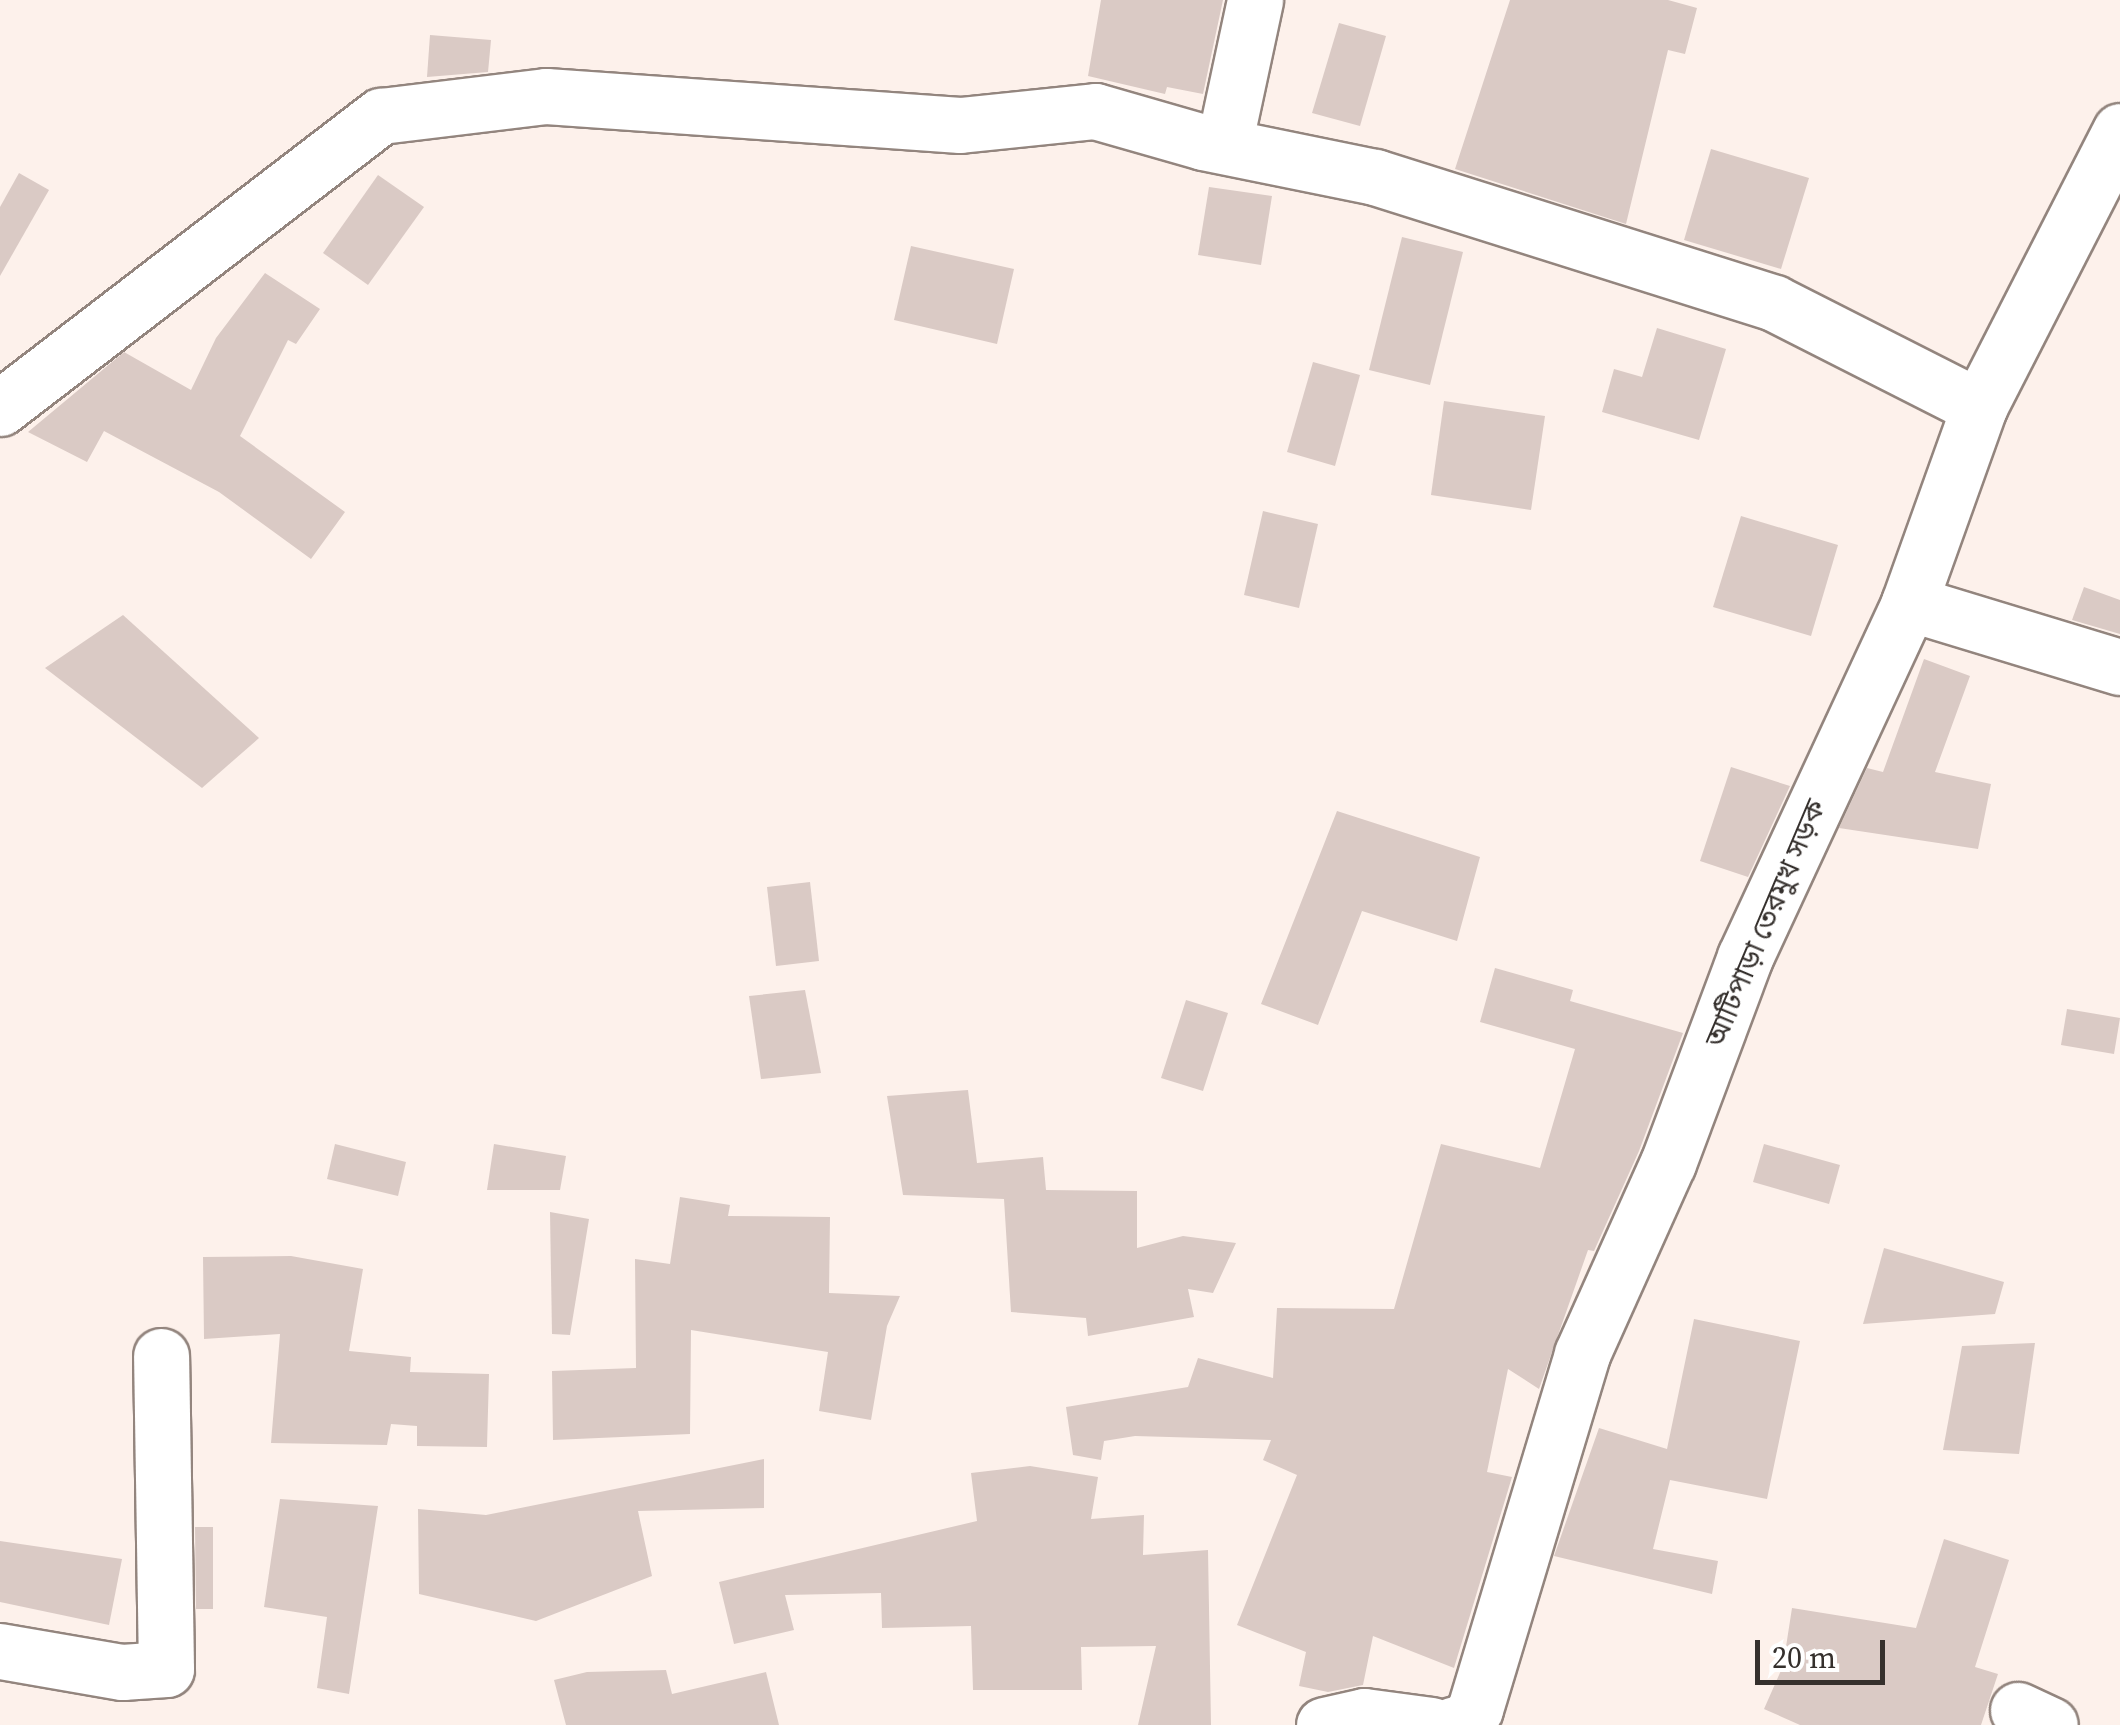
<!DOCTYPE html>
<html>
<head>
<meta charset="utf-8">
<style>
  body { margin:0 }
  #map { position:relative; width:2120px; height:1725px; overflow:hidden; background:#fdf1eb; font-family:"Source Serif 4","Noto Sans Bengali",serif }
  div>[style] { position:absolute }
  .building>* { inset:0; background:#dacac5 }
  .roads { filter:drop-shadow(2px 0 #93857e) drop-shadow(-2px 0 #93857e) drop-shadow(0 2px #93857e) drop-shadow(0 -2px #93857e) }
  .minor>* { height:55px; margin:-27.5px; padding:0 27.5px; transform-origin:27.5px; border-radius:27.5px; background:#fff }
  span { translate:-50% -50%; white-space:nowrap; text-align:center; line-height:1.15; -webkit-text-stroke:8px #fff; paint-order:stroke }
  .street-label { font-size:28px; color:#35302d }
  .scale { position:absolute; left:1755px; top:1640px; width:130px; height:45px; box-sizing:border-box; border:5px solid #35302d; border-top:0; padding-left:12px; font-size:30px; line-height:35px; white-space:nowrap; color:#35302d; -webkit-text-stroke:8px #fff; paint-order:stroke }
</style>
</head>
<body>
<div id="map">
  <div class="building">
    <i style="clip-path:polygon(1101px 0,1223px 0,1203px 94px,1167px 87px,1165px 94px,1088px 76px)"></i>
    <i style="clip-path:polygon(1510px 0,1668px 0,1697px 8px,1685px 54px,1668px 50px,1626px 224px,1455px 169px)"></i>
    <i style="clip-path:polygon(1339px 23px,1386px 36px,1360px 126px,1312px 113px)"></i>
    <i style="clip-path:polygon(430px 35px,491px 40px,488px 72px,427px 77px)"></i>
    <i style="clip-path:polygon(1711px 149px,1809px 178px,1781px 269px,1684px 240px)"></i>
    <i style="clip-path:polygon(19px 173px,49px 190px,0 276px,0 207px)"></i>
    <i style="clip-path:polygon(378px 175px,424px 207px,368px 285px,323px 253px)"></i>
    <i style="clip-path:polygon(1209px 187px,1272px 196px,1261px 265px,1198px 255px)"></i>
    <i style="clip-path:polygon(1402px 237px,1463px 252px,1430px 385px,1369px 370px)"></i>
    <i style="clip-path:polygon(911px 246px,1014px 269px,997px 344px,894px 320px)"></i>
    <i style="clip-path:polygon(265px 273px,320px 309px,296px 344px,288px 340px,240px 436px,345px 512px,311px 559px,219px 492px,104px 431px,87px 462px,28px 432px,124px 352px,191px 390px,216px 338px)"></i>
    <i style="clip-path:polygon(1657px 328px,1726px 349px,1699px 440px,1602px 412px,1614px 369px,1642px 377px)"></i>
    <i style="clip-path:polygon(1313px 362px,1360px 375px,1335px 466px,1287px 452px)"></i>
    <i style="clip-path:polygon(1444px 401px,1545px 416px,1531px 510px,1431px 495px)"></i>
    <i style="clip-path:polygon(1263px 511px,1318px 524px,1299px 608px,1244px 595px)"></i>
    <i style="clip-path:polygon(1741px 516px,1838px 545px,1811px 636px,1713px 607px)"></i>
    <i style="clip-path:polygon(2084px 587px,2120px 600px,2120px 634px,2072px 620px)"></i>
    <i style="clip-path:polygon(123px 615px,259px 738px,202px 788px,45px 668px)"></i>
    <i style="clip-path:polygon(1924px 659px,1970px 676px,1935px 772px,1991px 784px,1978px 849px,1839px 828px,1867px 768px,1883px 772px)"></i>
    <i style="clip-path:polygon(1731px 767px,1790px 786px,1748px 877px,1700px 861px)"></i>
    <i style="clip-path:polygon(1337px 811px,1480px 857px,1457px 941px,1362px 911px,1318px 1025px,1261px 1004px)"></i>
    <i style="clip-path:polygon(810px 882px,819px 961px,776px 966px,767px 887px)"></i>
    <i style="clip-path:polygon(1495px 968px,1573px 990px,1570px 1001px,1683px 1033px,1639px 1151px,1594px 1251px,1588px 1250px,1539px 1389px,1508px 1369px,1487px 1472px,1512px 1477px,1454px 1668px,1373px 1636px,1363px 1685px,1328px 1692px,1299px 1686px,1306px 1652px,1237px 1625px,1297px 1475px,1263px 1460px,1271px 1440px,1135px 1436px,1104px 1441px,1101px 1460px,1073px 1455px,1066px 1407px,1188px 1387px,1198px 1358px,1273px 1378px,1277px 1308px,1394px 1309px,1441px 1144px,1540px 1168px,1575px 1049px,1480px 1022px)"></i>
    <i style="clip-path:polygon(805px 990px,821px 1073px,761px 1079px,749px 996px)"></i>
    <i style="clip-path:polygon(1186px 1000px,1228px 1013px,1203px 1091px,1161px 1078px)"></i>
    <i style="clip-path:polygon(2067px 1009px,2120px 1018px,2114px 1054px,2061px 1045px)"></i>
    <i style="clip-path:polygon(968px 1090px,977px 1163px,1043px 1157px,1046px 1190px,1137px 1191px,1137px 1248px,1183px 1236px,1236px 1243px,1213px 1293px,1188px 1289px,1194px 1317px,1088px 1336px,1086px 1318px,1011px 1312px,1004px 1199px,903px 1195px,887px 1096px)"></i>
    <i style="clip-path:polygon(335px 1144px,406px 1162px,398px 1196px,327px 1179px)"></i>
    <i style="clip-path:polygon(494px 1144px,566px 1156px,560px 1190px,487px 1190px)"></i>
    <i style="clip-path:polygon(1764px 1144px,1840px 1165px,1829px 1204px,1753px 1182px)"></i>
    <i style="clip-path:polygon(680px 1197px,730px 1205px,728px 1216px,830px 1217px,829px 1293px,900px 1296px,887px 1326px,871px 1420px,819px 1411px,828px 1352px,691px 1330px,690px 1434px,553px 1440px,552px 1371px,636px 1368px,635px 1259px,670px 1264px)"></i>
    <i style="clip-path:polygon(550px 1212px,589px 1219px,570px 1335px,552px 1334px)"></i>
    <i style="clip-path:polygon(1884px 1248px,2004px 1282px,1995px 1314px,1863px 1324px)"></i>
    <i style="clip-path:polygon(291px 1256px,363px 1269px,349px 1351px,411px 1357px,410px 1372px,489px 1374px,487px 1447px,417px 1446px,417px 1426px,391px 1424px,387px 1445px,271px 1443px,280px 1334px,204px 1339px,203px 1257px)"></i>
    <i style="clip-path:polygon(1694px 1319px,1800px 1341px,1767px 1499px,1670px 1480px,1653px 1549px,1718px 1561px,1712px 1594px,1554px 1556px,1599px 1428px,1667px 1449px)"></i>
    <i style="clip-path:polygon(2035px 1343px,2019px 1454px,1943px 1450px,1962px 1346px)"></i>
    <i style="clip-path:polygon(764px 1459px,764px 1508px,638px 1511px,652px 1576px,536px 1621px,419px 1594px,418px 1509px,486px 1515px)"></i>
    <i style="clip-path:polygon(1030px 1466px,1098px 1477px,1091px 1519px,1144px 1515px,1143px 1555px,1208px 1550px,1211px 1725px,1138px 1725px,1156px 1646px,1081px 1647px,1082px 1690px,973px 1690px,971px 1626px,882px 1628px,881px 1593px,785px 1595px,794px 1630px,734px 1644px,719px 1582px,977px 1521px,971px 1473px)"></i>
    <i style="clip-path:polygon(280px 1499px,378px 1506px,349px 1694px,317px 1688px,327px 1617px,264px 1607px)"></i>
    <i style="clip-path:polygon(195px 1527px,213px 1527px,213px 1609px,196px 1609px)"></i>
    <i style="clip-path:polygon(1944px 1539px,2009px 1560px,1975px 1667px,1998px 1674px,1981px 1725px,1800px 1725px,1764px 1709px,1783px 1666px,1792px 1608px,1916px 1628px)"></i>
    <i style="clip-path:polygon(0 1541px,122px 1559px,109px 1625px,0 1602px)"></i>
    <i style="clip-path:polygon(666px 1670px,672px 1694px,766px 1672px,779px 1725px,566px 1725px,554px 1680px,587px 1672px)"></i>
  </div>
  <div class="roads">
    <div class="minor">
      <i style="left:1224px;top:145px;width:148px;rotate:-77.9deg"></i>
      <i style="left:0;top:408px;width:480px;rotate:-37.5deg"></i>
      <i style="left:381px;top:116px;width:166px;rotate:-6.9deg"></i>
      <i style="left:546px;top:96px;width:415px;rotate:4deg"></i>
      <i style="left:960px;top:125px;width:136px;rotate:-5.9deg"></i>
      <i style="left:1095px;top:111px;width:112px;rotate:16deg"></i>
      <i style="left:1203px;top:142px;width:176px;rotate:11.5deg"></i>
      <i style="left:1375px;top:177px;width:418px;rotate:17.5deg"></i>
      <i style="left:1774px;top:303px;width:230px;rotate:26.9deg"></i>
      <i style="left:1909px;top:603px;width:220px;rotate:16.9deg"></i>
      <i style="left:0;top:1651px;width:124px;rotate:9.8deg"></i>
      <i style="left:122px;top:1672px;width:44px;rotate:-3.9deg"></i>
      <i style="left:166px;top:1669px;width:313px;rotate:-90.9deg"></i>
      <i style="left:2018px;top:1710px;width:35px;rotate:25deg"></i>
      <i style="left:1324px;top:1725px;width:41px;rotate:-12.7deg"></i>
      <i style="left:1364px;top:1716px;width:68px;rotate:7.7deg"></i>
      <i style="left:1452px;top:1725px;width:16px;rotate:-15deg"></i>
      <i style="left:1467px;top:1721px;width:14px;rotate:-56deg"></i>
      <i style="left:1475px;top:1709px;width:371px;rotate:-73.2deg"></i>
      <i style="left:1582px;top:1354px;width:209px;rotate:-65.8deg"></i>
      <i style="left:1668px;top:1163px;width:220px;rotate:-69.5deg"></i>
      <i style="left:1745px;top:957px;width:390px;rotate:-65.1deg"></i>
      <i style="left:1909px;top:603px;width:208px;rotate:-70.3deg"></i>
      <i style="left:1979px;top:407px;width:310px;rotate:-62.9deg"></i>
    </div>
  </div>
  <div class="street-label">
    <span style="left:1765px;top:923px;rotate:-67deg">আটিপাড়া তেরমুখ সড়ক</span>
  </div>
  <div class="scale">20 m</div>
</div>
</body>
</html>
